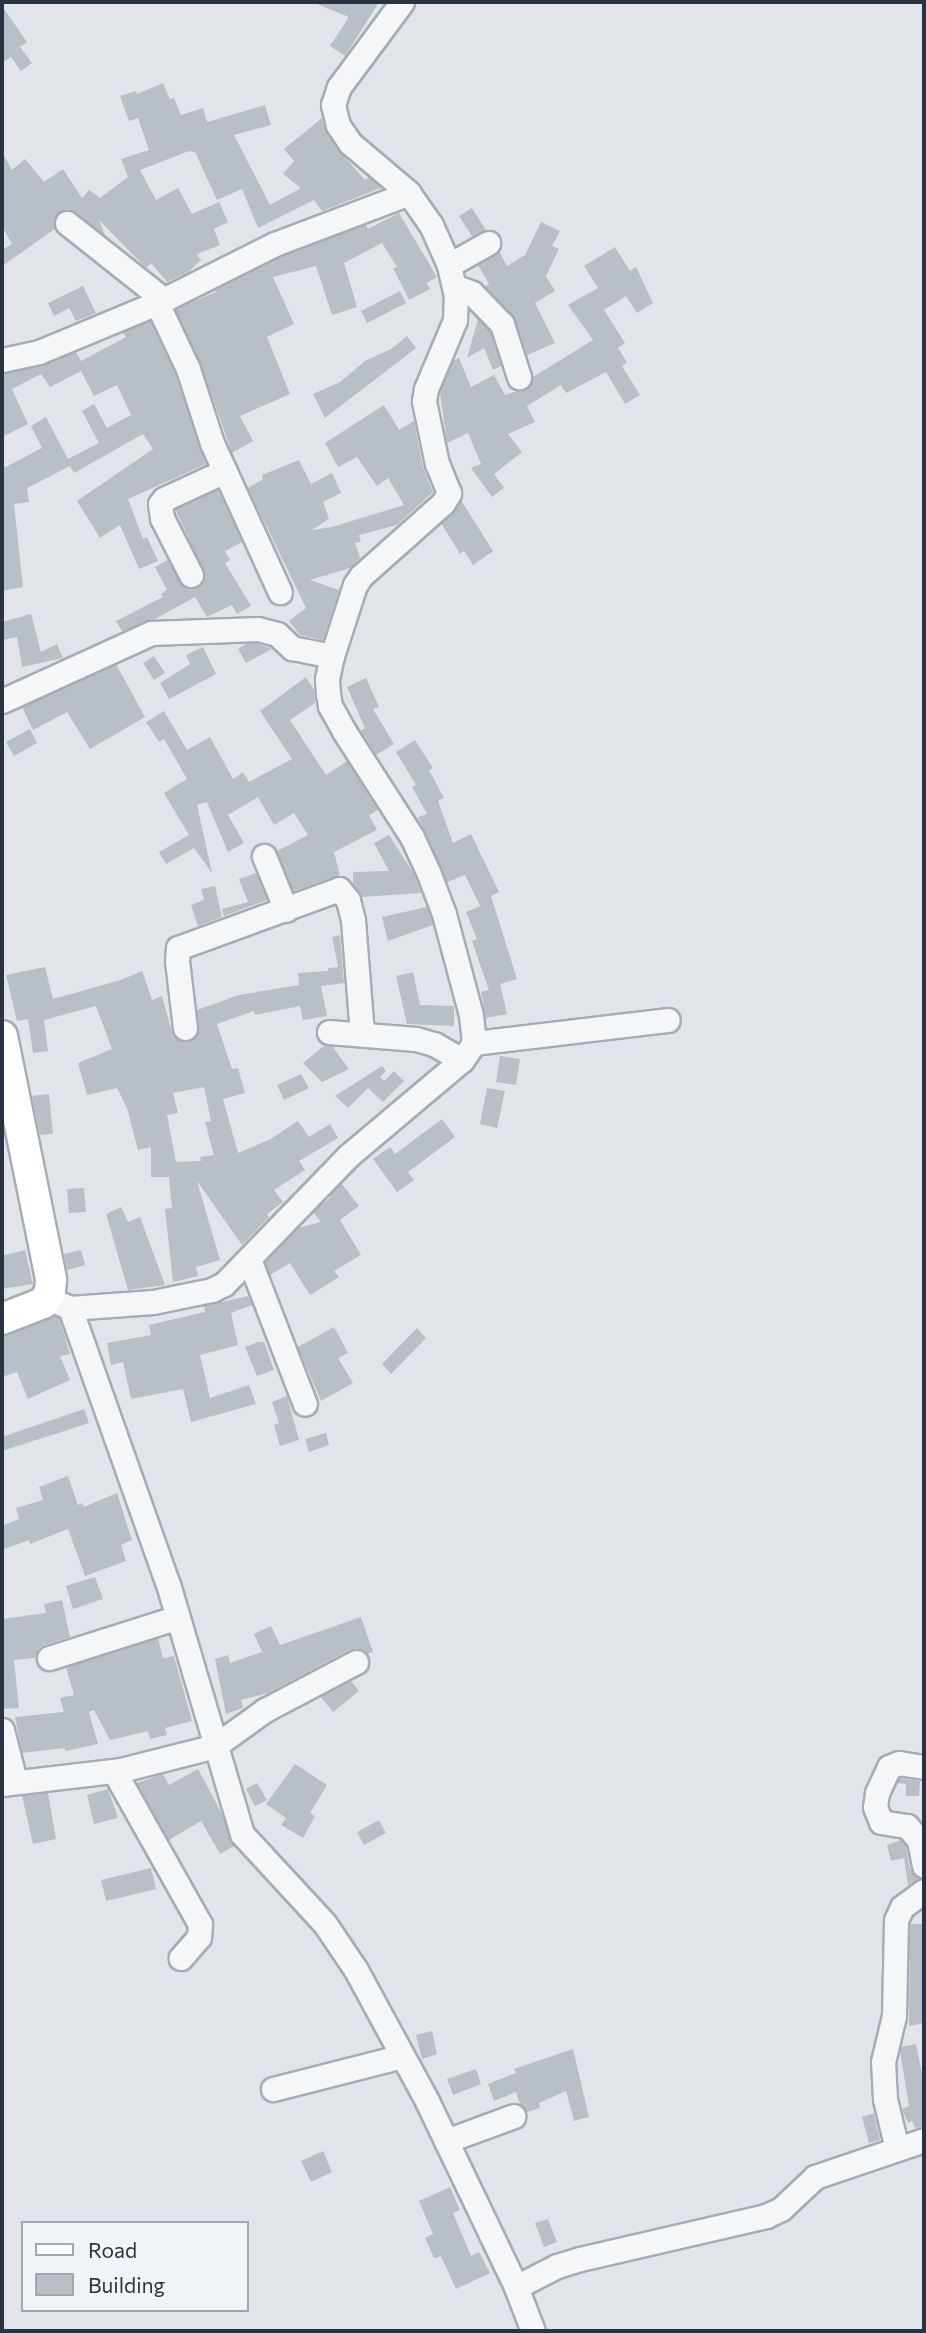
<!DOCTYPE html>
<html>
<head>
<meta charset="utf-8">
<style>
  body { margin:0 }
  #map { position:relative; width:926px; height:2333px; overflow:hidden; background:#e1e5ea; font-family:Commissioner,sans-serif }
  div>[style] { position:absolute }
  .building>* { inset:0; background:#b8bfc7 }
  .roads { filter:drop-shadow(2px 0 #a6acb4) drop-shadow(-2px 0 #a6acb4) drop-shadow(0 2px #a6acb4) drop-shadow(0 -2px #a6acb4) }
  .minor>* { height:23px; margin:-11.5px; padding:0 11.5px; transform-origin:11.5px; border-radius:11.5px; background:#f4f6f8 }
  .major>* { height:30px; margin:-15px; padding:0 15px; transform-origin:15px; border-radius:15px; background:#fff }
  span { translate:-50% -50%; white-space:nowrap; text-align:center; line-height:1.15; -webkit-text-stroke:7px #f1f4f7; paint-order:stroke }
  .frame { position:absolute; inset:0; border:4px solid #293442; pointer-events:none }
  .legend { position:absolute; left:21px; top:2221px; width:228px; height:91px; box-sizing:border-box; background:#f1f4f7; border:2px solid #a1a7af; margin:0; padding:9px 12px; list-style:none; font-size:21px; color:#293442 }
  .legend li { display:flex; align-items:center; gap:14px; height:35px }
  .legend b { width:35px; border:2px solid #a1a7af }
</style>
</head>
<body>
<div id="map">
  <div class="building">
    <i style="clip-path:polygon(312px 2px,379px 2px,345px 56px,330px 46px,349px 17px)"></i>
    <i style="clip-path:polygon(2px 6px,27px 42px,20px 47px,32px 63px,21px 71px,11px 57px,2px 63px)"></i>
    <i style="clip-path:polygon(163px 83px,170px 99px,174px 98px,181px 115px,203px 108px,207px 122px,265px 105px,271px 125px,234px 135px,270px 205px,301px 188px,283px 174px,294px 161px,284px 149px,322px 118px,326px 132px,339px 151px,365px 180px,369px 177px,381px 188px,322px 211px,314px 200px,258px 228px,242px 189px,217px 200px,195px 152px,189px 151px,140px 170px,156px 200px,178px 188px,192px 214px,219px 202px,228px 222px,214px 229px,220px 245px,197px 254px,201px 260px,188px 272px,167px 282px,151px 263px,146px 268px,99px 220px,105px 235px,68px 209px,56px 215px,55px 229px,2px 266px,2px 250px,12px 244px,2px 226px,2px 152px,12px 170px,25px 159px,44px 182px,63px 169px,82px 198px,89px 190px,100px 198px,128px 177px,121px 159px,149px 150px,138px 118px,129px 121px,120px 96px,136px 91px,137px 94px)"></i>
    <i style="clip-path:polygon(472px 208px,486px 230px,472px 236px,459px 216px)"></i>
    <i style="clip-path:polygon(399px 213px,437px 277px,427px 283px,430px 289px,409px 300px,393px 268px,397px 267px,382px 243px,344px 263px,357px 307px,332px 315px,316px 266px,273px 277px,294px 324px,267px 337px,290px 394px,240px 416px,253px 441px,232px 453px,201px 365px,175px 309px,216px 292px,215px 290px,281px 257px,366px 224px,368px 229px)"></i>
    <i style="clip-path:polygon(541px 222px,560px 231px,552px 246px,559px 249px,546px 276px,555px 291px,535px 303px,555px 343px,527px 355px,515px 319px,485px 286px,489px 284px,478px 265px,499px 251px,507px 266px,525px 255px)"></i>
    <i style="clip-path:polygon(615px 247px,630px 271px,636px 267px,653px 303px,637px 313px,626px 296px,604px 310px,625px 343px,618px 348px,627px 362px,622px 366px,640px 395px,625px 404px,606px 372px,566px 393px,561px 385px,527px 406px,535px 422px,508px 434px,522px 452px,494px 474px,504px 488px,492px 497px,471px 468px,481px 464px,468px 433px,447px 443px,440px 393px,454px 360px,459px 358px,471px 387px,494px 375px,505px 395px,529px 387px,533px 377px,593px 340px,568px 305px,598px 288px,584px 266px)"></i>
    <i style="clip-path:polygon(83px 286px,96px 313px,76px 321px,69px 308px,54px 316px,48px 303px)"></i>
    <i style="clip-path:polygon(400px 291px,406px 303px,367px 323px,361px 311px)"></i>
    <i style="clip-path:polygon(478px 319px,490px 331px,501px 366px,493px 370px,484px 348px,467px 358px)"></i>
    <i style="clip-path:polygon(150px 321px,175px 374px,206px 464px,128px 499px,143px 539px,147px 537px,158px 561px,139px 569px,120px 525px,100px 538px,77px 501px,153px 449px,143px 434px,74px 473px,70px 466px,27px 488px,29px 502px,14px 504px,23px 587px,2px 591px,2px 469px,42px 448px,31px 426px,46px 417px,68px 459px,99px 443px,82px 411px,94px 404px,107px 428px,131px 415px,117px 385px,94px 396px,81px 371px,50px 387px,41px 374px,12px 389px,28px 424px,2px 437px,2px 374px,42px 366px,76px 352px,81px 361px,126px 337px,123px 332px)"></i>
    <i style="clip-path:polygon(407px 336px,416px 348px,325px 418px,313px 394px,340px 382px,365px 361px,391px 349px)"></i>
    <i style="clip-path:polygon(384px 405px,399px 430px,414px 421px,423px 467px,433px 492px,397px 525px,359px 535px,361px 542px,355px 543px,360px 558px,350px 568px,310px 580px,339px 590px,323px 640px,300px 635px,289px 621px,306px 608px,248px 488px,263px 479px,262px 475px,299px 460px,311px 484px,332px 473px,341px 493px,323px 502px,329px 519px,312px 530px,332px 527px,404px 505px,388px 478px,377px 486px,357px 457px,338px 467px,325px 443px)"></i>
    <i style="clip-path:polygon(218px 490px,242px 542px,225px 551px,230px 560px,225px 563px,251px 606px,237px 614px,232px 605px,207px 617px,195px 597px,155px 619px,122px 631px,116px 621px,163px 597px,161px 594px,167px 590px,155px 567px,168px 560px,183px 586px,191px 589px,202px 583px,203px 569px,175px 509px)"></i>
    <i style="clip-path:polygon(461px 500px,493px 551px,473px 565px,464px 551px,460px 554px,441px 523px)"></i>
    <i style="clip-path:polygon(31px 614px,41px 652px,57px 644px,63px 658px,22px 667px,17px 637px,2px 640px,2px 622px)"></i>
    <i style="clip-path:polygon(248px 643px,256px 643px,272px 649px,246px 663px,238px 649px)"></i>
    <i style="clip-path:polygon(203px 647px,216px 674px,169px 699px,160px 683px,190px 664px,186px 655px)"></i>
    <i style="clip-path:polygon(154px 656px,165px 673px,154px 680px,143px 663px)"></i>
    <i style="clip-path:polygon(116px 664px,145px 717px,90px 749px,67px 712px,33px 730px,22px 707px)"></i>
    <i style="clip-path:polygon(306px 677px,314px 690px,315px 703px,290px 720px,326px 775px,347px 761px,378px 810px,369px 815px,377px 830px,334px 852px,340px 875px,293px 891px,277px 851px,308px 835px,294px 813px,274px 825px,258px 797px,228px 815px,244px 843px,228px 852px,207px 802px,197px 805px,212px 873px,194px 848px,166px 864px,159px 852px,189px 835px,164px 793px,187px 779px,164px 739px,159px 742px,146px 722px,164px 711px,187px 750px,210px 737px,233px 779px,243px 772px,249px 782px,292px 759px,260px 711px)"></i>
    <i style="clip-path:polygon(366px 678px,379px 707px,373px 709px,394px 744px,376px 755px,361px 730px,365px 728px,347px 687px)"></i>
    <i style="clip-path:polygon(30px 729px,37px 743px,14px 756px,6px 742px)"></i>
    <i style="clip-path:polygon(415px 740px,433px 768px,429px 770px,444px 798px,438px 801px,453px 843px,471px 834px,499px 892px,491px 896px,517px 979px,500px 984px,507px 1014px,486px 1018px,481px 992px,489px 990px,472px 941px,477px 939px,466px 912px,480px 906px,465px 875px,447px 882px,418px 817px,427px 814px,412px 787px,416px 785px,396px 752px)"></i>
    <i style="clip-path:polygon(389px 835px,414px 874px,421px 893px,362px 897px,353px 884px,353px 872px,389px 871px,374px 843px)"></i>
    <i style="clip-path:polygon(256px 873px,267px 900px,224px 916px,222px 909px,248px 902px,239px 879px)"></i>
    <i style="clip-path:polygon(215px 886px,222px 917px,198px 926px,191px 905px,204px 900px,201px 889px)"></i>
    <i style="clip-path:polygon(427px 907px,433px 925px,388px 941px,382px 917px)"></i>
    <i style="clip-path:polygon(evenodd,340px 935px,344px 983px,321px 986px,327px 1016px,303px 1020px,300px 1006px,255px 1015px,254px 1011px,217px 1024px,232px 1069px,238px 1068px,245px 1093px,223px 1099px,238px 1153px,269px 1140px,298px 1121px,309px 1137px,330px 1124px,338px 1138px,299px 1161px,305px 1170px,274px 1190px,283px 1202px,267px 1214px,269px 1217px,242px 1245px,197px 1181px,220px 1260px,196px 1267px,198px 1276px,173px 1282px,165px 1209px,172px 1208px,169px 1177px,151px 1177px,151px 1147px,138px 1150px,127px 1108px,117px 1088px,87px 1095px,78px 1063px,112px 1049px,96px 1006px,44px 1020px,48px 1051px,33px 1053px,28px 1019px,17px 1021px,6px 975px,45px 967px,53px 999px,121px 980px,142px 971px,152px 1000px,162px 996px,173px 1036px,187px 1042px,198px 1033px,197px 1010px,239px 995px,299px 985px,298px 973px,328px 971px,328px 968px,338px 967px,332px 937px,340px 935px,204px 1087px,211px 1121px,205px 1122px,214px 1155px,200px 1157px,201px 1161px,176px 1162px,167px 1115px,178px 1113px,173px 1093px,204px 1087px)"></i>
    <i style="clip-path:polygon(413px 972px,420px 1005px,454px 1006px,454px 1026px,407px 1024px,396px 976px)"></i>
    <i style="clip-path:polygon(325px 1045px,332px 1046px,349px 1069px,322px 1082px,303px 1063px)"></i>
    <i style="clip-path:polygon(500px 1056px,520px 1059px,516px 1085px,496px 1082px)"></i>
    <i style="clip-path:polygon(382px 1066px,386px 1071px,380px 1077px,384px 1081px,394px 1071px,404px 1081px,383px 1102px,368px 1088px,348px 1108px,335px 1096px)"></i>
    <i style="clip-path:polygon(301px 1074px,309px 1088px,284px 1100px,277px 1085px)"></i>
    <i style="clip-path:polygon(487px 1088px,505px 1091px,497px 1128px,480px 1124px)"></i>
    <i style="clip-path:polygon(49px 1094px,53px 1134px,40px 1135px,32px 1096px)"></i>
    <i style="clip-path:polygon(442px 1119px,455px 1137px,408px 1172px,414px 1180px,397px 1192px,373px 1159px,390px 1147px,395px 1154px)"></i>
    <i style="clip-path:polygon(341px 1183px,359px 1206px,340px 1220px,361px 1255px,334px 1271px,339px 1277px,310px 1295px,290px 1263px,270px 1275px,265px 1262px,298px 1228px,321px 1222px,313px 1212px,331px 1197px,330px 1195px)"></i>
    <i style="clip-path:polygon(84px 1188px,86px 1212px,69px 1213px,67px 1189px)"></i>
    <i style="clip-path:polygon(121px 1207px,128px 1222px,140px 1217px,165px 1285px,128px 1290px,106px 1214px)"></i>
    <i style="clip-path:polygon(25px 1250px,33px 1284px,2px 1289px,2px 1256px)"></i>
    <i style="clip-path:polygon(81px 1250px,85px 1265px,67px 1270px,64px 1254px)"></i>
    <i style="clip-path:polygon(248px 1296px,252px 1305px,231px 1313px,238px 1345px,200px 1355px,210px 1398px,249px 1385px,256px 1404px,191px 1422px,183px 1389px,131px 1399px,123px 1362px,111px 1365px,107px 1343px,151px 1335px,149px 1325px,205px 1312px,204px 1306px)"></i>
    <i style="clip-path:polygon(53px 1316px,59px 1318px,65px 1337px,70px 1354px,60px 1356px,70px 1380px,28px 1399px,17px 1372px,2px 1377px,2px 1337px)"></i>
    <i style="clip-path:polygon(334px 1327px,348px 1353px,338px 1358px,353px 1383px,321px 1401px,298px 1347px)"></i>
    <i style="clip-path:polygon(417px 1328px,426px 1338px,391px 1374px,382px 1364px)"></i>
    <i style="clip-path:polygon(258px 1342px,264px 1342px,274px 1370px,257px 1376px,245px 1347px)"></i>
    <i style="clip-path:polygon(287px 1396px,299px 1440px,280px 1446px,274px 1425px,279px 1423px,272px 1402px)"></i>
    <i style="clip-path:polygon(84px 1409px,89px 1423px,2px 1451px,2px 1437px)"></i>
    <i style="clip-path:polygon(326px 1433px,329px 1445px,309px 1452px,305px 1439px)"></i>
    <i style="clip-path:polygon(68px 1476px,78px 1505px,82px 1503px,84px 1507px,117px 1493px,132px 1540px,121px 1545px,126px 1561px,85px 1576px,68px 1529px,30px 1544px,29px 1540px,2px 1550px,2px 1526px,19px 1519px,16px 1508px,43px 1500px,39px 1487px)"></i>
    <i style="clip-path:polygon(95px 1577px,103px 1599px,73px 1609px,66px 1586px)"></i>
    <i style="clip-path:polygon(62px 1600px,70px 1637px,44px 1645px,38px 1649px,35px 1658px,14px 1660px,19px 1708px,3px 1709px,2px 1619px,46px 1613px,44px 1604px)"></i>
    <i style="clip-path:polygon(361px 1617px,373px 1652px,367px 1654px,357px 1648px,349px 1650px,268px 1693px,241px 1700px,243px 1708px,226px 1714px,215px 1659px,228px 1655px,230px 1663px,262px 1652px,254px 1634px,271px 1626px,280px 1645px)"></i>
    <i style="clip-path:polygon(158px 1638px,163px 1658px,174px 1656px,192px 1721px,165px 1728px,167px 1735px,150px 1739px,148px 1731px,110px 1740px,94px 1710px,89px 1712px,98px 1744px,65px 1751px,65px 1748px,22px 1753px,15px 1717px,64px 1712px,60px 1698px,74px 1695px,66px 1667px)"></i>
    <i style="clip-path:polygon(351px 1681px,359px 1691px,333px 1712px,321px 1697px)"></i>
    <i style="clip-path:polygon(295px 1764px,327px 1785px,310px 1813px,315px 1816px,303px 1838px,281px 1825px,286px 1818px,266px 1804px)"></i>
    <i style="clip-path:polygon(198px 1769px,221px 1812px,234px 1846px,220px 1854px,201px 1821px,169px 1840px,137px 1783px,163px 1774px,169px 1785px)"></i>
    <i style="clip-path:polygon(899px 1778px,920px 1781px,919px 1796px,906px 1796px,906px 1784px,897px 1783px)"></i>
    <i style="clip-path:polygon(257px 1783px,267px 1800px,255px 1806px,246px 1789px)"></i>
    <i style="clip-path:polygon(108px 1789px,118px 1818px,94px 1824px,87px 1795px)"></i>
    <i style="clip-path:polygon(48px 1793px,56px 1839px,33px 1844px,22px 1796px)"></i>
    <i style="clip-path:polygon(379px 1820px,386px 1833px,364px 1845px,357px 1832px)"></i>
    <i style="clip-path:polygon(901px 1840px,906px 1846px,910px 1869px,918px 1879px,908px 1885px,904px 1858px,891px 1861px,887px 1845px)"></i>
    <i style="clip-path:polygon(151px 1868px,156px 1889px,106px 1901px,101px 1880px)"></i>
    <i style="clip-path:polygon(910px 1924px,924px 1924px,924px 2023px,909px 2026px)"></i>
    <i style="clip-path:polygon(432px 2031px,437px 2054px,422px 2059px,416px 2035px)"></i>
    <i style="clip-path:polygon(916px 2044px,924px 2084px,924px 2126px,915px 2128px,912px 2121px,908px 2123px,902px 2109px,909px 2106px,900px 2051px,901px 2047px)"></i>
    <i style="clip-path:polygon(573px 2049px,589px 2117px,574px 2121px,566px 2091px,539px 2103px,540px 2108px,527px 2112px,520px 2104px,516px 2092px,494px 2101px,488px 2084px,516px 2073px,514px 2069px)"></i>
    <i style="clip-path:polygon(476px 2069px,481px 2084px,453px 2095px,447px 2079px)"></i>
    <i style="clip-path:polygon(874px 2113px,880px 2140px,869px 2143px,862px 2117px)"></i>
    <i style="clip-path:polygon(323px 2151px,332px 2172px,311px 2182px,301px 2161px)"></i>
    <i style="clip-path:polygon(450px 2187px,460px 2210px,453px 2213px,471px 2256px,479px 2252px,490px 2273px,456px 2289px,441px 2256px,434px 2258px,425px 2238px,433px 2234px,419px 2201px)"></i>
    <i style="clip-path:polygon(548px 2219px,557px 2242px,544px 2247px,535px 2223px)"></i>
  </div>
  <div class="roads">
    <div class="minor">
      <i style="left:67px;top:223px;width:124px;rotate:38.4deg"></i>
      <i style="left:449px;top:265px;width:45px;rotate:-29.4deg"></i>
      <i style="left:454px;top:286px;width:19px;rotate:21deg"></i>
      <i style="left:472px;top:293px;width:43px;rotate:45.9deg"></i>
      <i style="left:502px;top:324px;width:56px;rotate:72.2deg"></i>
      <i style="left:157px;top:303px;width:132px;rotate:-26.6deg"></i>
      <i style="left:275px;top:244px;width:143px;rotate:-20.8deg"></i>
      <i style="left:2px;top:360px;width:38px;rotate:-12deg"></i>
      <i style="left:39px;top:352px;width:128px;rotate:-22.6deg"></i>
      <i style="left:157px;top:303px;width:73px;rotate:64.8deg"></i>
      <i style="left:188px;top:369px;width:78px;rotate:72deg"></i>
      <i style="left:212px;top:443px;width:164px;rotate:65.5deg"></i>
      <i style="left:191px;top:575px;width:64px;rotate:-117deg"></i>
      <i style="left:162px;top:518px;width:14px;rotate:-98deg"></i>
      <i style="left:160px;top:504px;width:6px;rotate:-51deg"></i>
      <i style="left:164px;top:499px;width:67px;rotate:-24.7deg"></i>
      <i style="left:2px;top:701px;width:164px;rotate:-24.5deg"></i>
      <i style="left:151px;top:633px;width:107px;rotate:-2.1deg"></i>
      <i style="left:258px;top:629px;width:20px;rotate:15deg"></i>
      <i style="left:277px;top:634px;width:21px;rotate:43deg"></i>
      <i style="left:292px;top:648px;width:41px;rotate:11.3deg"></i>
      <i style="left:264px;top:856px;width:58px;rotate:67.8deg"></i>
      <i style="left:185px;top:1028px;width:67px;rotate:-96.8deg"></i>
      <i style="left:177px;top:961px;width:13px;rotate:-86deg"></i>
      <i style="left:178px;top:948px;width:171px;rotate:-20.1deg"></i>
      <i style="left:339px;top:889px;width:14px;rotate:51deg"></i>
      <i style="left:348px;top:900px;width:21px;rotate:76deg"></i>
      <i style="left:353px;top:920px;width:114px;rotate:85.5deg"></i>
      <i style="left:329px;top:1032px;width:87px;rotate:4.6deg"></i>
      <i style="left:416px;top:1039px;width:19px;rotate:16deg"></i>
      <i style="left:434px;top:1044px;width:32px;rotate:30deg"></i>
      <i style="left:474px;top:1043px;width:195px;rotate:-6.8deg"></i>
      <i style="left:249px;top:1259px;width:155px;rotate:68.9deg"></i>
      <i style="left:47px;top:1298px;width:25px;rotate:23deg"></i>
      <i style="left:70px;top:1308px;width:83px;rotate:-4.1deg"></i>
      <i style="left:153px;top:1302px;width:60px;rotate:-11.5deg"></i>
      <i style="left:212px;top:1290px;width:13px;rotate:-27deg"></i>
      <i style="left:224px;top:1284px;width:178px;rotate:-45.9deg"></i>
      <i style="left:348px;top:1156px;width:149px;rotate:-40.1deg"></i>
      <i style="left:462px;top:1060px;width:21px;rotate:-55deg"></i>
      <i style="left:474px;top:1043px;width:28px;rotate:-96deg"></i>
      <i style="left:471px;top:1015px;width:105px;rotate:-105deg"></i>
      <i style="left:444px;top:914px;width:43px;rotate:-110.6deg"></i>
      <i style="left:429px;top:874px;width:41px;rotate:-114.7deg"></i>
      <i style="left:412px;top:837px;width:126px;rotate:-122.7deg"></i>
      <i style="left:344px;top:731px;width:29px;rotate:-119deg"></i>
      <i style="left:330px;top:706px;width:12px;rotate:-99deg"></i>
      <i style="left:328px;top:694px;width:15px;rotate:-94deg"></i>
      <i style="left:327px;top:679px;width:24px;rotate:-78deg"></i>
      <i style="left:332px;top:656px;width:75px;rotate:-72.1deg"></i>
      <i style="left:355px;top:585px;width:11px;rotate:-56deg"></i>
      <i style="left:361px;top:576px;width:110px;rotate:-41.7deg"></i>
      <i style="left:443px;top:503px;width:12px;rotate:-59deg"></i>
      <i style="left:449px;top:493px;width:31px;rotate:-112deg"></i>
      <i style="left:437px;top:464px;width:64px;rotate:-101.7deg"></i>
      <i style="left:424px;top:401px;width:12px;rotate:-81deg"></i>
      <i style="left:426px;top:389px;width:75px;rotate:-67.2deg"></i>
      <i style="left:455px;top:320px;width:24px;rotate:-88deg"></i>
      <i style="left:456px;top:296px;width:32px;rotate:-103deg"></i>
      <i style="left:449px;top:265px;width:44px;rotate:-114.2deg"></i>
      <i style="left:431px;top:225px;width:39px;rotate:-125deg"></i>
      <i style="left:409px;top:193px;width:77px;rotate:-139.7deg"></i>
      <i style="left:350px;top:143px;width:22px;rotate:-124deg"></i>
      <i style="left:338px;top:125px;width:21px;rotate:-104deg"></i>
      <i style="left:333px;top:105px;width:19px;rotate:-72deg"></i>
      <i style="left:339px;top:87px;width:106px;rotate:-53.5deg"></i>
      <i style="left:70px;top:1308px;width:293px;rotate:70.5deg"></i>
      <i style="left:168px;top:1584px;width:261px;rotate:73.5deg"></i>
      <i style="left:242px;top:1834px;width:122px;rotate:47.3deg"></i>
      <i style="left:325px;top:1924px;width:55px;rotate:56deg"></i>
      <i style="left:356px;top:1970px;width:149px;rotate:61.5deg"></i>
      <i style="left:427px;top:2101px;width:206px;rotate:64.4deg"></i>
      <i style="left:516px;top:2287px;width:47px;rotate:68.9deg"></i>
      <i style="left:49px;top:1658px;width:135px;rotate:-17.6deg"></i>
      <i style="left:2px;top:1730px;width:53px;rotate:75.7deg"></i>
      <i style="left:924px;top:1767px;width:25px;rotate:-171deg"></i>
      <i style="left:899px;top:1763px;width:11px;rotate:158deg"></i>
      <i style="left:889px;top:1767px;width:29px;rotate:115deg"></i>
      <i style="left:877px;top:1793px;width:14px;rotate:98deg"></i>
      <i style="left:875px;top:1807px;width:16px;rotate:68deg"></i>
      <i style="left:881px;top:1822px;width:26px;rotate:9deg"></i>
      <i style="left:907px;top:1826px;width:18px;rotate:49deg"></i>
      <i style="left:919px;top:1840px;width:26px;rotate:79deg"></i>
      <i style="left:114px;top:1771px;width:176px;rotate:60.7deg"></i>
      <i style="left:200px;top:1924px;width:13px;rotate:94deg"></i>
      <i style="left:199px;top:1937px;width:28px;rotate:131deg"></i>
      <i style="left:2px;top:1784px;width:120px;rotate:-6.7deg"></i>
      <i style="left:121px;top:1770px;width:97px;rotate:-14.3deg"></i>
      <i style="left:215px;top:1746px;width:62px;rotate:-35.8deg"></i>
      <i style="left:265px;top:1710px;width:103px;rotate:-27.8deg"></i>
      <i style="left:273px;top:2089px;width:133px;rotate:-14.3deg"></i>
      <i style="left:446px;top:2141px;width:72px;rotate:-20.2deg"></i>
      <i style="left:897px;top:2149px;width:51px;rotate:-103.5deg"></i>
      <i style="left:885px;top:2099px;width:37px;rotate:-93deg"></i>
      <i style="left:883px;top:2062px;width:47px;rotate:-76.6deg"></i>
      <i style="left:894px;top:2016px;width:96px;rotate:-88.8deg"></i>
      <i style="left:896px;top:1920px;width:14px;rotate:-65deg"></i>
      <i style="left:902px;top:1907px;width:27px;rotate:-36deg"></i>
      <i style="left:516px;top:2287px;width:46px;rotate:-27.1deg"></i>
      <i style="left:557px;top:2266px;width:24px;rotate:-17deg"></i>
      <i style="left:580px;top:2259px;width:191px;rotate:-13deg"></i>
      <i style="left:766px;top:2216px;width:17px;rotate:-25deg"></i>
      <i style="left:781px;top:2209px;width:47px;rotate:-43.3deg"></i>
      <i style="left:815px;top:2177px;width:115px;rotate:-18.7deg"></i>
    </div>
    <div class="major">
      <i style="left:2px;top:1036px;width:249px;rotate:78.6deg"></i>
      <i style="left:51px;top:1280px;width:12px;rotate:95deg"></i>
      <i style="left:50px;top:1292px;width:13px;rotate:122deg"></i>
      <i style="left:43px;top:1303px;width:44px;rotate:158.7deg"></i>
    </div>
  </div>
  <div class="frame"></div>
  <ul class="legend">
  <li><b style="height:9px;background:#fff"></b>Road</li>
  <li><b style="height:19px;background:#b8bfc7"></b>Building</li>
  </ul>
</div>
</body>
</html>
